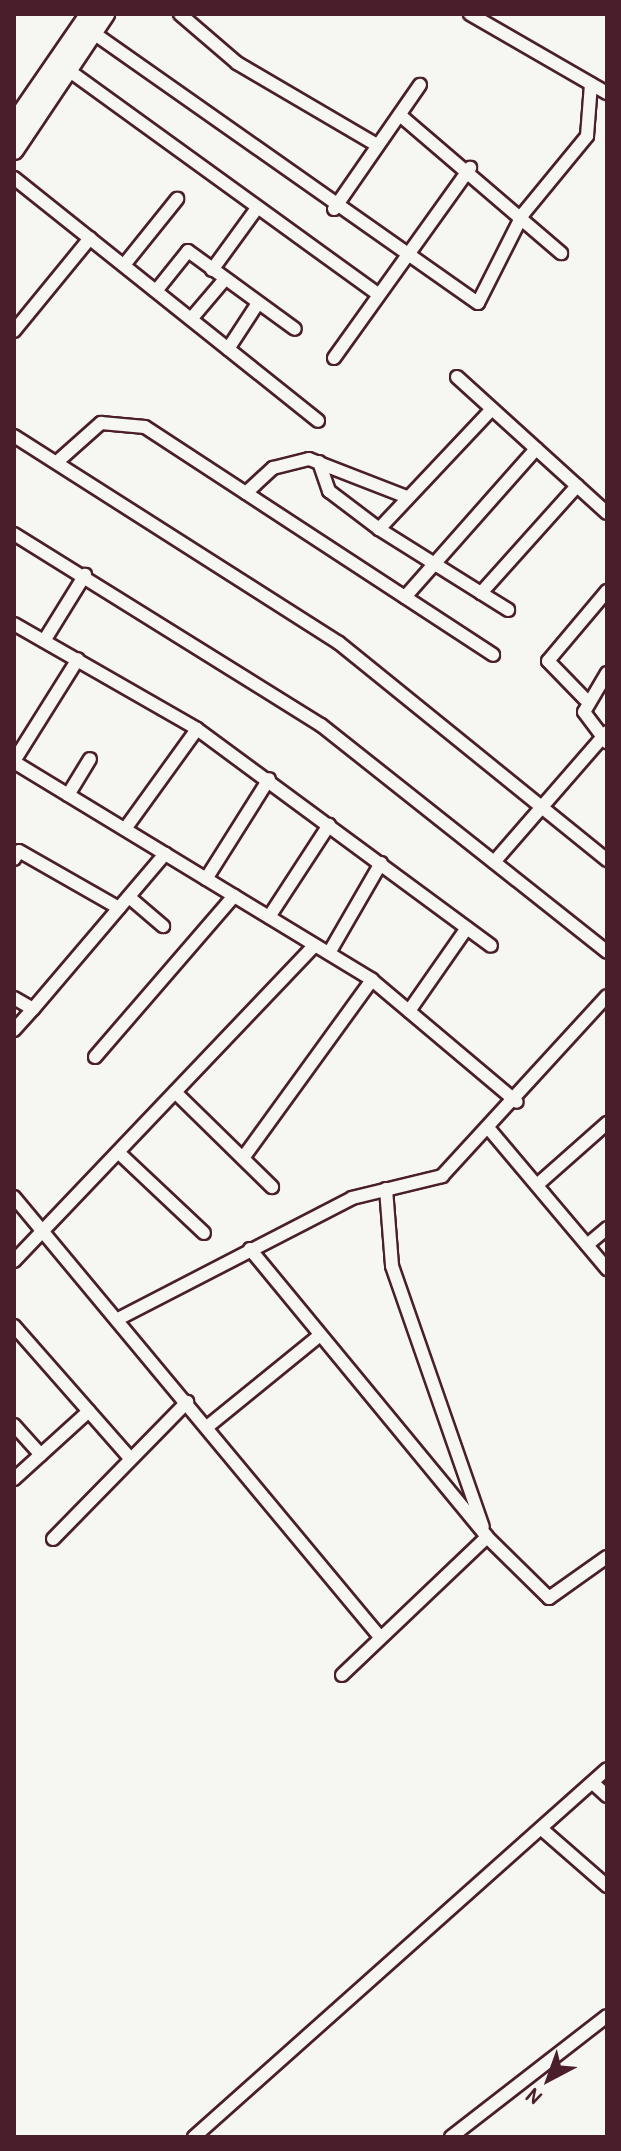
<!DOCTYPE html>
<html>
<head>
<meta charset="utf-8">
<style>
  body { margin:0 }
  #map { position:relative; width:621px; height:2151px; overflow:hidden; background:#f6f6f2; font-family:"Patrick Hand",sans-serif }
  div>[style] { position:absolute }
  .roads { filter:drop-shadow(2px 0 #4a1f2b) drop-shadow(-2px 0 #4a1f2b) drop-shadow(0 2px #4a1f2b) drop-shadow(0 -2px #4a1f2b) }
  .minor>* { height:12px; margin:-6px; padding:0 6px; transform-origin:6px; border-radius:6px; background:#f6f6f2 }
  .secondary>* { height:18px; margin:-9px; padding:0 9px; transform-origin:9px; border-radius:9px; background:#f6f6f2 }
  span { translate:-50% -50%; white-space:nowrap; text-align:center; line-height:1.15; -webkit-text-stroke:7px #f6f6f2; paint-order:stroke }
  .frame { position:absolute; inset:0; border:16px solid #4a1f2b; pointer-events:none }
  .north { position:absolute; left:509px; top:2039px; width:80px; height:80px; -webkit-text-stroke:6px #f6f6f2; paint-order:stroke; rotate:221deg; font-size:22px; font-weight:700; line-height:32px; text-align:center; color:#4a1f2b }
  .north::after { content:''; display:block; margin:auto; width:28px; height:36px; background:#4a1f2b; clip-path:polygon(50% 0,100% 100%,50% 72%,0 100%) }
</style>
</head>
<body>
<div id="map">
  <div class="roads">
    <div class="minor">
      <i style="left:180px;top:14px;width:75px;rotate:40.7deg"></i>
      <i style="left:237px;top:63px;width:162px;rotate:30.4deg"></i>
      <i style="left:470px;top:14px;width:158px;rotate:30deg"></i>
      <i style="left:95px;top:34px;width:468px;rotate:35.1deg"></i>
      <i style="left:478px;top:303px;width:100px;rotate:-63.2deg"></i>
      <i style="left:523px;top:214px;width:101px;rotate:-50.6deg"></i>
      <i style="left:587px;top:136px;width:52px;rotate:-85.6deg"></i>
      <i style="left:71px;top:72px;width:379px;rotate:35.9deg"></i>
      <i style="left:401px;top:116px;width:211px;rotate:40.6deg"></i>
      <i style="left:14px;top:178px;width:389px;rotate:38.6deg"></i>
      <i style="left:334px;top:209px;width:151px;rotate:-55.3deg"></i>
      <i style="left:124px;top:265px;width:85px;rotate:-51.2deg"></i>
      <i style="left:212px;top:270px;width:77px;rotate:-54deg"></i>
      <i style="left:156px;top:291px;width:51px;rotate:-51.3deg"></i>
      <i style="left:188px;top:251px;width:132px;rotate:36.1deg"></i>
      <i style="left:191px;top:319px;width:52px;rotate:-49.6deg"></i>
      <i style="left:14px;top:331px;width:120px;rotate:-50.7deg"></i>
      <i style="left:228px;top:349px;width:55px;rotate:-56.9deg"></i>
      <i style="left:334px;top:358px;width:234px;rotate:-54.4deg"></i>
      <i style="left:457px;top:377px;width:202px;rotate:42.2deg"></i>
      <i style="left:492px;top:409px;width:165px;rotate:133.3deg"></i>
      <i style="left:379px;top:529px;width:120px;rotate:32.1deg"></i>
      <i style="left:481px;top:593px;width:144px;rotate:-48.1deg"></i>
      <i style="left:14px;top:436px;width:385px;rotate:32.5deg"></i>
      <i style="left:339px;top:643px;width:345px;rotate:39deg"></i>
      <i style="left:57px;top:462px;width:59px;rotate:-41.6deg"></i>
      <i style="left:101px;top:423px;width:44px;rotate:5.2deg"></i>
      <i style="left:145px;top:427px;width:416px;rotate:33.2deg"></i>
      <i style="left:319px;top:462px;width:31px;rotate:71deg"></i>
      <i style="left:329px;top:491px;width:63px;rotate:37.2deg"></i>
      <i style="left:246px;top:493px;width:37px;rotate:-43deg"></i>
      <i style="left:273px;top:468px;width:37px;rotate:-14deg"></i>
      <i style="left:309px;top:459px;width:105px;rotate:21.2deg"></i>
      <i style="left:14px;top:534px;width:362px;rotate:31.9deg"></i>
      <i style="left:321px;top:725px;width:365px;rotate:38.4deg"></i>
      <i style="left:481px;top:593px;width:32px;rotate:32deg"></i>
      <i style="left:405px;top:597px;width:198px;rotate:-48.5deg"></i>
      <i style="left:14px;top:624px;width:211px;rotate:29.8deg"></i>
      <i style="left:197px;top:729px;width:365px;rotate:36.4deg"></i>
      <i style="left:44px;top:641px;width:78px;rotate:-58.2deg"></i>
      <i style="left:607px;top:673px;width:45px;rotate:120.5deg"></i>
      <i style="left:584px;top:712px;width:38px;rotate:53deg"></i>
      <i style="left:585px;top:699px;width:53px;rotate:-134.2deg"></i>
      <i style="left:548px;top:661px;width:92px;rotate:-49.9deg"></i>
      <i style="left:14px;top:761px;width:120px;rotate:-57.9deg"></i>
      <i style="left:14px;top:762px;width:419px;rotate:31.3deg"></i>
      <i style="left:372px;top:980px;width:189px;rotate:40.1deg"></i>
      <i style="left:68px;top:795px;width:42px;rotate:-58.6deg"></i>
      <i style="left:125px;top:829px;width:123px;rotate:-54.2deg"></i>
      <i style="left:14px;top:859px;width:9px;rotate:-58deg"></i>
      <i style="left:19px;top:851px;width:115px;rotate:29.7deg"></i>
      <i style="left:494px;top:862px;width:172px;rotate:-49deg"></i>
      <i style="left:206px;top:879px;width:118px;rotate:-57.8deg"></i>
      <i style="left:129px;top:897px;width:45px;rotate:40.5deg"></i>
      <i style="left:269px;top:917px;width:110px;rotate:-56.9deg"></i>
      <i style="left:329px;top:953px;width:104px;rotate:-60deg"></i>
      <i style="left:14px;top:998px;width:22px;rotate:30deg"></i>
      <i style="left:33px;top:1009px;width:204px;rotate:-49.6deg"></i>
      <i style="left:409px;top:1011px;width:101px;rotate:-55.1deg"></i>
      <i style="left:14px;top:1030px;width:28px;rotate:-48deg"></i>
      <i style="left:95px;top:1057px;width:213px;rotate:-49.2deg"></i>
      <i style="left:175px;top:1092px;width:136px;rotate:44.4deg"></i>
      <i style="left:490px;top:1130px;width:182px;rotate:49.9deg"></i>
      <i style="left:118px;top:1152px;width:118px;rotate:43.3deg"></i>
      <i style="left:243px;top:1158px;width:220px;rotate:-54.1deg"></i>
      <i style="left:537px;top:1185px;width:94px;rotate:-41.5deg"></i>
      <i style="left:386px;top:1189px;width:77px;rotate:85.5deg"></i>
      <i style="left:392px;top:1266px;width:276px;rotate:70.8deg"></i>
      <i style="left:14px;top:1197px;width:572px;rotate:50.25deg"></i>
      <i style="left:587px;top:1245px;width:26px;rotate:-40deg"></i>
      <i style="left:250px;top:1249px;width:373px;rotate:50.5deg"></i>
      <i style="left:487px;top:1537px;width:87px;rotate:44.5deg"></i>
      <i style="left:549px;top:1598px;width:71px;rotate:-35.3deg"></i>
      <i style="left:14px;top:1261px;width:436px;rotate:-46.4deg"></i>
      <i style="left:118px;top:1319px;width:263px;rotate:-27.3deg"></i>
      <i style="left:352px;top:1198px;width:93px;rotate:-13.7deg"></i>
      <i style="left:442px;top:1176px;width:244px;rotate:-47.5deg"></i>
      <i style="left:14px;top:1326px;width:177px;rotate:48.7deg"></i>
      <i style="left:14px;top:1425px;width:40px;rotate:48deg"></i>
      <i style="left:207px;top:1427px;width:144px;rotate:-39.1deg"></i>
      <i style="left:14px;top:1479px;width:101px;rotate:-42.2deg"></i>
      <i style="left:53px;top:1539px;width:192px;rotate:-45.6deg"></i>
      <i style="left:342px;top:1675px;width:200px;rotate:-43.6deg"></i>
      <i style="left:593px;top:1783px;width:19px;rotate:43deg"></i>
      <i style="left:544px;top:1831px;width:84px;rotate:41.1deg"></i>
      <i style="left:194px;top:2137px;width:553px;rotate:-41.7deg"></i>
      <i style="left:451px;top:2137px;width:197px;rotate:-37.8deg"></i>
    </div>
    <div class="secondary">
      <i style="left:14px;top:124px;width:134px;rotate:-55.4deg"></i>
      <i style="left:14px;top:150px;width:164px;rotate:-56.2deg"></i>
    </div>
  </div>
  <div class="frame"></div>
  <div class="north">N</div>
</div>
</body>
</html>
